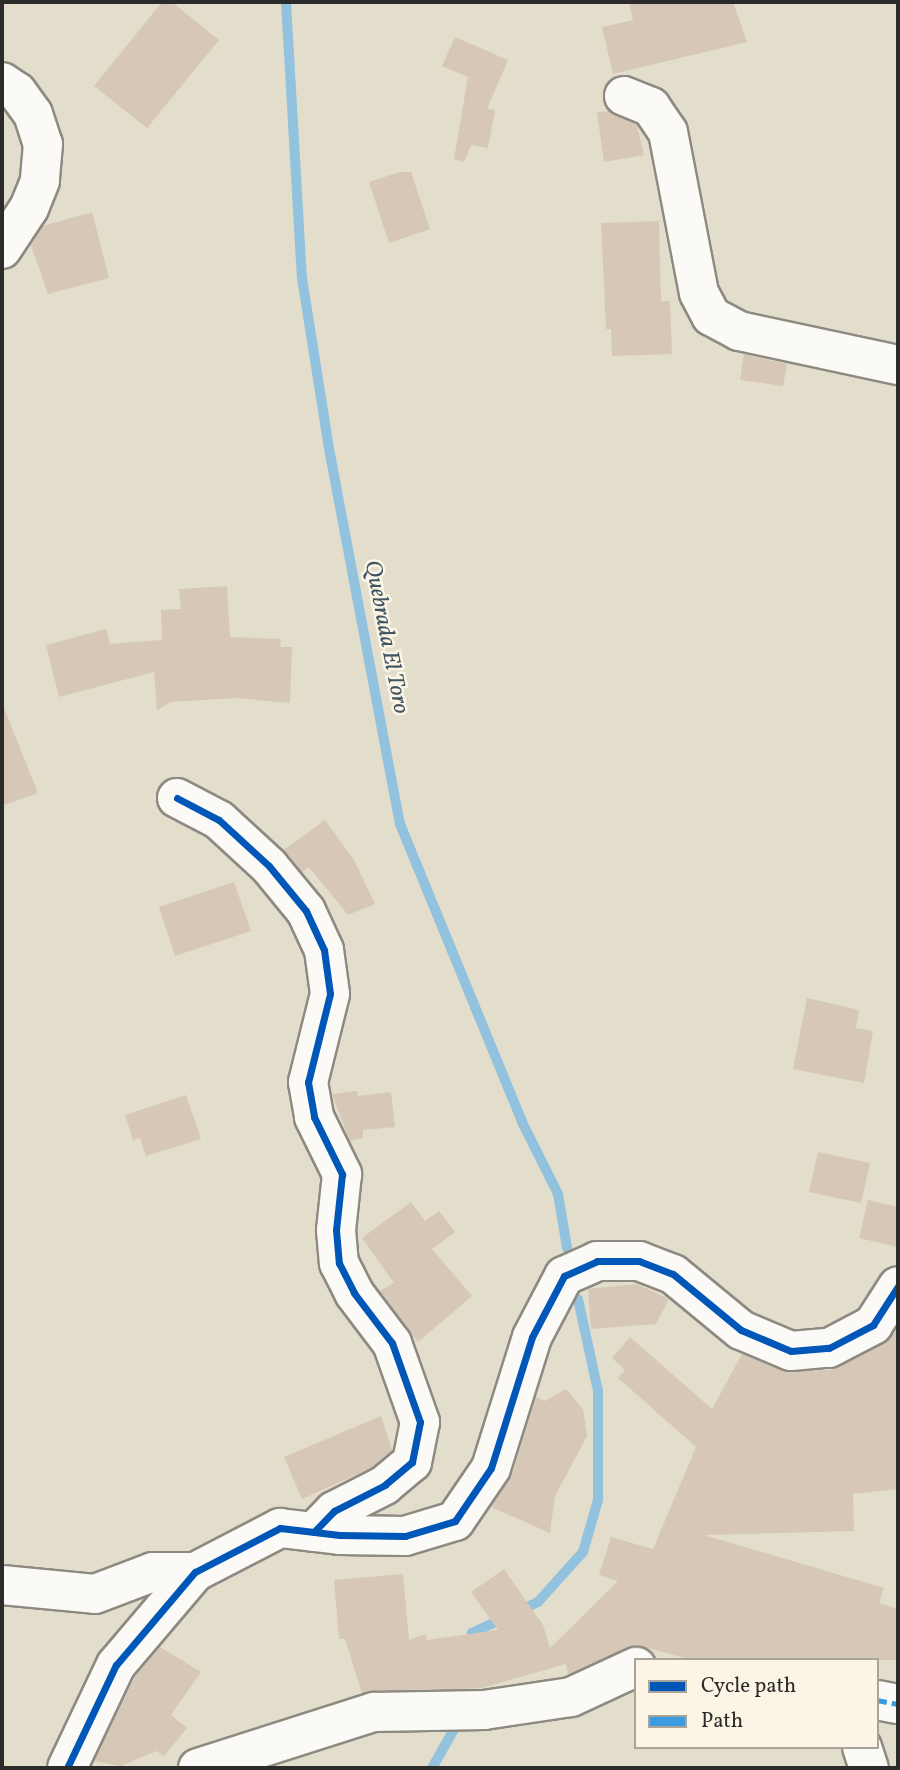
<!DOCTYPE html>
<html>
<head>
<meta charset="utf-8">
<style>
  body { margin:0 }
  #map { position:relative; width:900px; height:1770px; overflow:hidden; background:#e3decc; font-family:Vollkorn,serif }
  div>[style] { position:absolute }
  .stream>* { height:10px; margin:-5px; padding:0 5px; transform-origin:5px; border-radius:5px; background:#92c2de }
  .building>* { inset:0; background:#d6c7b6 }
  .roads { filter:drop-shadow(2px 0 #8d8a81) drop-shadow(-2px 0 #8d8a81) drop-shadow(0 2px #8d8a81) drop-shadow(0 -2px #8d8a81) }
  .minor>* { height:38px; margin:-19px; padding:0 19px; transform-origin:19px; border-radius:19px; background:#fbfaf7 }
  .quiet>* { height:5px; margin-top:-2.5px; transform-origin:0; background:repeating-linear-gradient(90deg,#3d9ce1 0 10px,transparent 0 15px) }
  .cycleway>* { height:7px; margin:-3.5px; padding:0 3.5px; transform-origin:3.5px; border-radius:3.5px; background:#0057b8 }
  span { translate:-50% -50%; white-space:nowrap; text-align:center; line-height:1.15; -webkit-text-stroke:5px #fcf5e5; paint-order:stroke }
  .water-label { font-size:23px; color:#405563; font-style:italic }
  .frame { position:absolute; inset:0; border:4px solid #2b2b2b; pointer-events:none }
  .legend { position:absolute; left:634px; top:1658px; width:245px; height:91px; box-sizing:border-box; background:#fcf5e5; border:2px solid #a8a49b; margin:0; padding:9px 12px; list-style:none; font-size:21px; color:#2b2b2b }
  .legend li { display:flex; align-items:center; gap:14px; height:35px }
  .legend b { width:35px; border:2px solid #a8a49b }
</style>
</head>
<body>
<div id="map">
  <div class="stream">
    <i style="left:286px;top:2px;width:276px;rotate:86.7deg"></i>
    <i style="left:302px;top:278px;width:178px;rotate:81deg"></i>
    <i style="left:330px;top:454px;width:377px;rotate:79.3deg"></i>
    <i style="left:400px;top:824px;width:322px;rotate:67.7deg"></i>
    <i style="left:522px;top:1122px;width:80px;rotate:63.4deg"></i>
    <i style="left:558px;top:1194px;width:55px;rotate:80.5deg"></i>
    <i style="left:472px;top:1646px;width:13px;rotate:-90deg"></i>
    <i style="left:472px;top:1633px;width:73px;rotate:-25.2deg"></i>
    <i style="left:538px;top:1602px;width:67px;rotate:-48deg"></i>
    <i style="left:583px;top:1552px;width:54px;rotate:-73.9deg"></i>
    <i style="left:598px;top:1500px;width:109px;rotate:-90deg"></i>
    <i style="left:598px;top:1391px;width:94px;rotate:-102.3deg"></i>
    <i style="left:432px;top:1768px;width:51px;rotate:-60.4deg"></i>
  </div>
  <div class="building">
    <i style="clip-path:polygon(162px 2px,172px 2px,219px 40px,147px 128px,94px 86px)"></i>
    <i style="clip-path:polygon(629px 2px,733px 2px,747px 42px,613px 74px,602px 27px,633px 20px)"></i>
    <i style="clip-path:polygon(455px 37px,508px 60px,487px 109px,495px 110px,488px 148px,471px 145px,464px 162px,454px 159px,468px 77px,442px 66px)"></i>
    <i style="clip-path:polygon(608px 111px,637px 125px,644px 155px,604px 162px,597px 112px)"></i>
    <i style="clip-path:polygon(400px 172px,411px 172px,430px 229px,389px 243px,369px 182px)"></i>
    <i style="clip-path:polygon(92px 212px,109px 278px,48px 294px,31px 245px,43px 226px)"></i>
    <i style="clip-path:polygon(659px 221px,661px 301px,670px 301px,672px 354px,612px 356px,611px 329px,606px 329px,601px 223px)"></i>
    <i style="clip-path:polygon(744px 354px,787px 364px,783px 386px,740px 380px)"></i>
    <i style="clip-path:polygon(227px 586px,230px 637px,281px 639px,280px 647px,292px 647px,290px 703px,236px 698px,171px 702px,157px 710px,154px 672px,59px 697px,46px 645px,106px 629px,110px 644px,162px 640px,161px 610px,181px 609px,179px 589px)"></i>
    <i style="clip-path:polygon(2px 703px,38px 793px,2px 806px)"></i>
    <i style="clip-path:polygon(325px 820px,354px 860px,375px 904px,348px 915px,309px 867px,302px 872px,284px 850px)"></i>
    <i style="clip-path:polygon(234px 882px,251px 931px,175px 956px,159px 907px)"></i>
    <i style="clip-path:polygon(807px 998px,859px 1010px,856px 1028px,873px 1031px,864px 1083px,793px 1069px)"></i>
    <i style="clip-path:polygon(357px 1091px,358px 1096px,391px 1092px,395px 1127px,363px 1130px,363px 1138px,350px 1141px,332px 1094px)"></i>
    <i style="clip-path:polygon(186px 1095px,201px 1139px,146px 1156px,140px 1138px,133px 1140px,125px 1115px)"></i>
    <i style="clip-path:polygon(818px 1152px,870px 1163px,861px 1203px,809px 1192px)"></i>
    <i style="clip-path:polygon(868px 1200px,898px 1207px,898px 1247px,859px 1238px)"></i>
    <i style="clip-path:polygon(411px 1202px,425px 1221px,439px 1211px,455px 1232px,432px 1249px,472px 1296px,418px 1342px,380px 1291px,394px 1283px,362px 1238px)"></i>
    <i style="clip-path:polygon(637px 1284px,669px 1299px,656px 1324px,591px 1329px,588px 1289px)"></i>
    <i style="clip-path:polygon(898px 1329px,898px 1489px,853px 1494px,854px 1531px,704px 1535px,884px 1588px,879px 1603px,898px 1609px,898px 1660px,692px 1660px,637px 1645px,568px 1674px,566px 1664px,482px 1688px,362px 1693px,345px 1639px,339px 1639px,334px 1580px,403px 1574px,409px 1640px,425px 1634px,427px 1640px,498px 1630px,471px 1592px,504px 1569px,543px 1625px,550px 1648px,618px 1581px,599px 1575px,611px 1537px,653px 1549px,696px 1447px,618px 1378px,625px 1370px,612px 1358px,630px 1337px,712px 1409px,742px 1354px,783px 1371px,831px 1370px,883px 1344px)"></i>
    <i style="clip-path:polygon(566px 1389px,583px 1409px,587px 1436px,555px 1496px,550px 1533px,491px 1507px,512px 1475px,536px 1397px,545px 1401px)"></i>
    <i style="clip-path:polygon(381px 1416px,392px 1450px,373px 1467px,302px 1499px,284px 1457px)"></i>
    <i style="clip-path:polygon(160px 1647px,201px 1672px,171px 1715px,187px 1728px,164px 1756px,156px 1751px,121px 1766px,94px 1761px,135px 1677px)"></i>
  </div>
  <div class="roads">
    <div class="minor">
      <i style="left:2px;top:82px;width:18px;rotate:34deg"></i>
      <i style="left:17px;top:92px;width:27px;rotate:54deg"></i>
      <i style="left:33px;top:114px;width:32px;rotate:72deg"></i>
      <i style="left:43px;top:144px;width:37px;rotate:95deg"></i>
      <i style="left:40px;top:181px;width:29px;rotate:112deg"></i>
      <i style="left:29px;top:208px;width:49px;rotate:123.4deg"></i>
      <i style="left:624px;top:96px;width:29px;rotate:22deg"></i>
      <i style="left:651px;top:107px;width:30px;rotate:56deg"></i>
      <i style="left:668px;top:132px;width:164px;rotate:79.1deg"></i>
      <i style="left:699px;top:293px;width:26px;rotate:62deg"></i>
      <i style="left:711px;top:316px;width:32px;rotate:28deg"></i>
      <i style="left:739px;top:331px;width:163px;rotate:12.1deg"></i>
      <i style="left:177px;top:798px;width:47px;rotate:27.6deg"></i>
      <i style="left:219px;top:820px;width:68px;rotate:42.6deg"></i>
      <i style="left:269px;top:866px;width:58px;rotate:50.6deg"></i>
      <i style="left:306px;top:911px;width:43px;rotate:65.2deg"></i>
      <i style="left:324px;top:950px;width:44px;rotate:82.2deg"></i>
      <i style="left:330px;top:994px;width:91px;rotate:104deg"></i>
      <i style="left:308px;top:1082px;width:36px;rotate:80deg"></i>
      <i style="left:314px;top:1117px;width:64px;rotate:63.8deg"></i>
      <i style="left:342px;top:1174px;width:56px;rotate:96.1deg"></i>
      <i style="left:336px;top:1230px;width:33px;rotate:85deg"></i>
      <i style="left:339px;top:1263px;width:34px;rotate:63deg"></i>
      <i style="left:354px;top:1293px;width:63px;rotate:52.8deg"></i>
      <i style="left:392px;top:1343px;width:84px;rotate:70.5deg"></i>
      <i style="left:420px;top:1422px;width:41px;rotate:101.3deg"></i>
      <i style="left:412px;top:1462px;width:35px;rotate:140deg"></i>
      <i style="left:385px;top:1485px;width:57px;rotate:153deg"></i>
      <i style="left:334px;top:1511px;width:29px;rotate:134deg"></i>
      <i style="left:2px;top:1585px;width:93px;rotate:5.5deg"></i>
      <i style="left:95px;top:1594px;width:62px;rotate:-20.8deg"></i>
      <i style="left:153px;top:1572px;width:42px"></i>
      <i style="left:877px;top:1700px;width:21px;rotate:11deg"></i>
      <i style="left:862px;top:1747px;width:22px;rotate:72deg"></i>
      <i style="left:67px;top:1768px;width:114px;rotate:-64.6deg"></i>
      <i style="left:116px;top:1665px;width:122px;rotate:-49.7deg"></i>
      <i style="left:195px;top:1572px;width:96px;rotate:-27.4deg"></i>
      <i style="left:280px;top:1528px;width:60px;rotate:6.7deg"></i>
      <i style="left:340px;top:1535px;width:65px;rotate:0.9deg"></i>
      <i style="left:405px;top:1536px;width:52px;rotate:-16.7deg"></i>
      <i style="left:455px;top:1521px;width:64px;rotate:-55.8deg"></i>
      <i style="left:491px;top:1468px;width:137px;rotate:-72.6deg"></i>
      <i style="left:532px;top:1337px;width:69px;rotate:-62.3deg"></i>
      <i style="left:564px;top:1276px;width:36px;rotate:-24deg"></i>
      <i style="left:597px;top:1261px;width:42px"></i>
      <i style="left:639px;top:1261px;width:36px;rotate:21deg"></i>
      <i style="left:673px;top:1274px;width:88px;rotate:39.5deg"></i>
      <i style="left:741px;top:1330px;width:54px;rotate:22.8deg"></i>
      <i style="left:791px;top:1351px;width:38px;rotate:-5deg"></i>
      <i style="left:829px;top:1348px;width:50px;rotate:-27.6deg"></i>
      <i style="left:873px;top:1325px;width:46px;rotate:-57.3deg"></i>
      <i style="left:198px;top:1768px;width:185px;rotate:-17.7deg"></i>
      <i style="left:374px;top:1712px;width:110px;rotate:-1deg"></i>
      <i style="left:484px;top:1710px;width:88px;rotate:-8.5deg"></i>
      <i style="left:571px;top:1697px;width:72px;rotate:-24.8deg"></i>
    </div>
  </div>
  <div class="quiet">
    <i style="left:877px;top:1700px;width:21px;rotate:11deg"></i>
  </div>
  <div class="cycleway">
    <i style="left:177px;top:798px;width:47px;rotate:27.6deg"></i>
    <i style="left:219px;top:820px;width:68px;rotate:42.6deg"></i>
    <i style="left:269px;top:866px;width:58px;rotate:50.6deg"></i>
    <i style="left:306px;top:911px;width:43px;rotate:65.2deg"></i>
    <i style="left:324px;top:950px;width:44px;rotate:82.2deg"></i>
    <i style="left:330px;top:994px;width:91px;rotate:104deg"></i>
    <i style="left:308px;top:1082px;width:36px;rotate:80deg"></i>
    <i style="left:314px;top:1117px;width:64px;rotate:63.8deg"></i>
    <i style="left:342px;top:1174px;width:56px;rotate:96.1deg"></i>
    <i style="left:336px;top:1230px;width:33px;rotate:85deg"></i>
    <i style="left:339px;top:1263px;width:34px;rotate:63deg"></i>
    <i style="left:354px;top:1293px;width:63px;rotate:52.8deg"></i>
    <i style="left:392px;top:1343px;width:84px;rotate:70.5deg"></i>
    <i style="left:420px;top:1422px;width:41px;rotate:101.3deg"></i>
    <i style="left:412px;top:1462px;width:35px;rotate:140deg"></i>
    <i style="left:385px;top:1485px;width:57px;rotate:153deg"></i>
    <i style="left:334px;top:1511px;width:29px;rotate:134deg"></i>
    <i style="left:67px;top:1768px;width:114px;rotate:-64.6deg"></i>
    <i style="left:116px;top:1665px;width:122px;rotate:-49.7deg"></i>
    <i style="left:195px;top:1572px;width:96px;rotate:-27.4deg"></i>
    <i style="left:280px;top:1528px;width:60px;rotate:6.7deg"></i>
    <i style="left:340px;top:1535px;width:65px;rotate:0.9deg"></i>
    <i style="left:405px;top:1536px;width:52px;rotate:-16.7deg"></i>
    <i style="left:455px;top:1521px;width:64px;rotate:-55.8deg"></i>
    <i style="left:491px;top:1468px;width:137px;rotate:-72.6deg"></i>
    <i style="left:532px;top:1337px;width:69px;rotate:-62.3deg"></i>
    <i style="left:564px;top:1276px;width:36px;rotate:-24deg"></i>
    <i style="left:597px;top:1261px;width:42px"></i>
    <i style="left:639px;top:1261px;width:36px;rotate:21deg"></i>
    <i style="left:673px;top:1274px;width:88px;rotate:39.5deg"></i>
    <i style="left:741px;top:1330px;width:54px;rotate:22.8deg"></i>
    <i style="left:791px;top:1351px;width:38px;rotate:-5deg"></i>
    <i style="left:829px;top:1348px;width:50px;rotate:-27.6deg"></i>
    <i style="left:873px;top:1325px;width:46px;rotate:-57.3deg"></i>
  </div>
  <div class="water-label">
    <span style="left:386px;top:637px;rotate:79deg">Quebrada El Toro</span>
  </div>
  <div class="frame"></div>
  <ul class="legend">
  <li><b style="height:9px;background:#0057b8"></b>Cycle path</li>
  <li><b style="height:9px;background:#3d9ce1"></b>Path</li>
  </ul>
</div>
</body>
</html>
